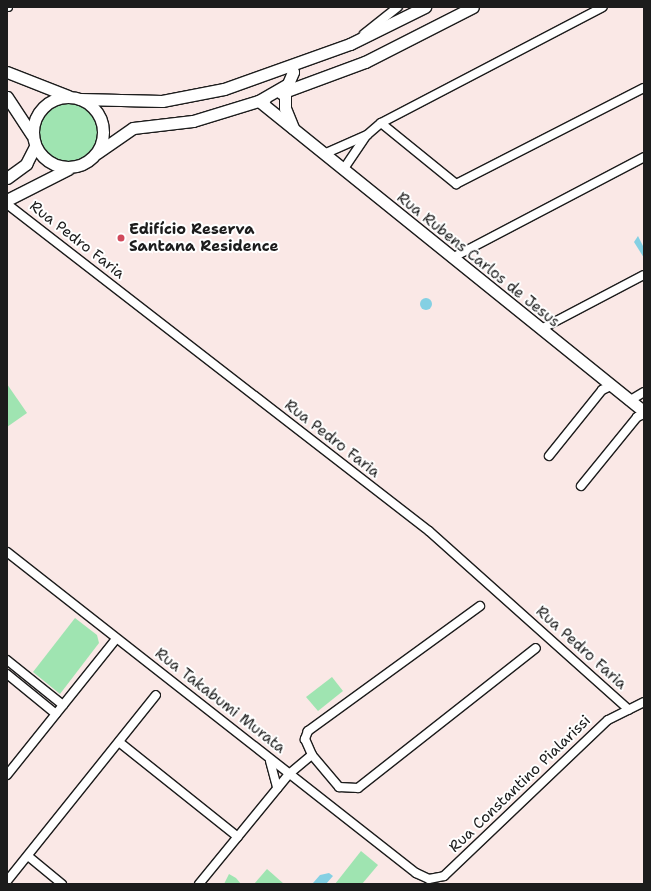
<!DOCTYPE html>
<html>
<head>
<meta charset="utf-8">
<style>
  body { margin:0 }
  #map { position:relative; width:651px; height:891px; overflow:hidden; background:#fae8e6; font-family:"Shantell Sans",sans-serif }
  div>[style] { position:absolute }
  .green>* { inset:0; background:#9fe4b1 }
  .round { border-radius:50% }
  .water>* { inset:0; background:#84d0e3 }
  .roads { filter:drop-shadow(1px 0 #1c1c1c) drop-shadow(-1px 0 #1c1c1c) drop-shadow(0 1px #1c1c1c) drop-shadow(0 -1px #1c1c1c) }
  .street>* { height:8px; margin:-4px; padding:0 4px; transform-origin:4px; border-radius:4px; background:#fff }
  .secondary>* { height:11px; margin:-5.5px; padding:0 5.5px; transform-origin:5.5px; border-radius:5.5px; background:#fff }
  .secondary>.ring { margin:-5.5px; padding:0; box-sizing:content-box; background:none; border:11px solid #fff; border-radius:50% }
  .dots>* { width:11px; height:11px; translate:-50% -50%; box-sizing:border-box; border:2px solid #fff; border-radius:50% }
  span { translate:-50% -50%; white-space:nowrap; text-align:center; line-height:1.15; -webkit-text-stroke:4px #fff; paint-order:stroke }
  .poi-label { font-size:15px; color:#1c1c1c; font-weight:700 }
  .left { translate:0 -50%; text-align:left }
  .street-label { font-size:15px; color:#1c1c1c }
  .frame { position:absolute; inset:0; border:8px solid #1c1c1c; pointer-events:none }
</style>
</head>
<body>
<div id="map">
  <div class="green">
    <i class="round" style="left:39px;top:103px;width:60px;height:60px"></i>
    <i style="clip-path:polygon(7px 384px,27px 413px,7px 427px)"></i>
    <i style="clip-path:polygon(75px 618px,97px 635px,99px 643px,60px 694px,33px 672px)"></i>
    <i style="clip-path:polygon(332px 677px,343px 691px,318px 711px,306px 697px)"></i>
    <i style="clip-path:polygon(361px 851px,378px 865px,362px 884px,335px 884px)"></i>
    <i style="clip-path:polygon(267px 869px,284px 884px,254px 884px)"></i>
    <i style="clip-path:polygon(229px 874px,236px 878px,241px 884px,224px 884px)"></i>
  </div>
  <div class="water">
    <i style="clip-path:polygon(638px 236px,644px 248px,644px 258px,634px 242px)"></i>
    <i class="round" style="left:420px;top:298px;width:12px;height:12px"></i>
    <i style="clip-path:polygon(329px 873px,333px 876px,326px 884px,313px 883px,320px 875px)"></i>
  </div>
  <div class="roads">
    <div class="street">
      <i style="left:7px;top:7px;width:1px"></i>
      <i style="left:364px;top:34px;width:43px;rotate:-38.5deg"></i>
      <i style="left:381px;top:123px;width:97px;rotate:39.1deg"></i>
      <i style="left:456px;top:184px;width:211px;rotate:-27.1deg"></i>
      <i style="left:324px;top:154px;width:47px;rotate:-23.8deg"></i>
      <i style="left:367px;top:135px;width:18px;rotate:-41deg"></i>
      <i style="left:381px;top:123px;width:250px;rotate:-27.6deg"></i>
      <i style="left:343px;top:170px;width:41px;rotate:-55.9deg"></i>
      <i style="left:7px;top:204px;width:534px;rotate:37.77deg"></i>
      <i style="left:429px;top:531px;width:268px;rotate:41.8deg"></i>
      <i style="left:452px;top:258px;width:217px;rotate:-27.7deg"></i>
      <i style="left:541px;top:329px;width:116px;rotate:-27.7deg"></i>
      <i style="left:629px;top:401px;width:17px;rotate:-31deg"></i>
      <i style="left:549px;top:456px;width:85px;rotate:-51.2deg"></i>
      <i style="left:602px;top:390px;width:10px;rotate:-24deg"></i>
      <i style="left:581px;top:486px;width:89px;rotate:-50.9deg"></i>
      <i style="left:637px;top:417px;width:8px;rotate:-23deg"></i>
      <i style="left:7px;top:552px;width:520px;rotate:38.13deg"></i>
      <i style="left:416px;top:873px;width:14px;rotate:25deg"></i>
      <i style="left:429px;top:879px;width:15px;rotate:-11deg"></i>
      <i style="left:444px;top:876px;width:226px;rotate:-43.6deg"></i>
      <i style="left:608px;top:720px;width:40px;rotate:-26.6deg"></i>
      <i style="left:480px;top:606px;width:213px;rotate:144deg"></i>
      <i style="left:308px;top:731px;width:9px;rotate:111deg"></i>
      <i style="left:305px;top:739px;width:17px;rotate:66deg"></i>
      <i style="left:312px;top:755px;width:42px;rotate:49.8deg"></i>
      <i style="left:339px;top:787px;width:19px;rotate:3deg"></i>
      <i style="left:358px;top:788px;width:226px;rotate:-38.2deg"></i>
      <i style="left:7px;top:660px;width:72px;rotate:38.8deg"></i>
      <i style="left:7px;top:674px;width:63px;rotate:39.2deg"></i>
      <i style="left:119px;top:742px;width:152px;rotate:38.6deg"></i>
      <i style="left:270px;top:761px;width:28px;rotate:75deg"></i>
      <i style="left:7px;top:775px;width:174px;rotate:-51.3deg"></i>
      <i style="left:28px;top:856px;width:44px;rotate:39.5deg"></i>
      <i style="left:7px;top:881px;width:238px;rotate:-51.3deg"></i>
      <i style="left:199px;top:884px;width:142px;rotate:-50.7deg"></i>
      <i style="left:289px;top:774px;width:30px;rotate:-40deg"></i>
    </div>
    <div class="secondary">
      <i style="left:291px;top:66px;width:6px;rotate:72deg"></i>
      <i style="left:293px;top:72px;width:13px;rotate:113deg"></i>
      <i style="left:288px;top:84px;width:34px;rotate:150deg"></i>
      <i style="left:259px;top:101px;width:495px;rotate:38.9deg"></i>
      <i style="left:7px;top:72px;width:66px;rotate:21.5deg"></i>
      <i style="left:285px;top:92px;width:16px;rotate:90deg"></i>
      <i style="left:285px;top:108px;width:22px;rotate:68deg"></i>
      <i style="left:281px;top:93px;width:90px;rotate:-20.3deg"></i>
      <i style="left:365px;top:62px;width:121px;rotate:-27deg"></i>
      <i class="ring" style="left:33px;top:97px;width:59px;height:59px"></i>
      <i style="left:7px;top:97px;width:45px;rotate:56.7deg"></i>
      <i style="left:80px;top:99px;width:82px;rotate:1.4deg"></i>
      <i style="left:162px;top:101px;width:63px;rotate:-11deg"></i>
      <i style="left:224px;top:89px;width:134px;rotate:-19.7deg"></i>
      <i style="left:350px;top:44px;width:84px;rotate:-26.3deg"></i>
      <i style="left:97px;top:153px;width:44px;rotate:-34.8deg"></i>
      <i style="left:133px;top:128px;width:60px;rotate:-6.7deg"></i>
      <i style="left:193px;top:121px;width:75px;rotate:-17deg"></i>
      <i style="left:7px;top:178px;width:24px;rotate:-36deg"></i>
      <i style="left:26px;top:164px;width:20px;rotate:-63deg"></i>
      <i style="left:7px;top:200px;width:68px;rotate:-26.9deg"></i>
    </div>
  </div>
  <div class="dots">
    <i style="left:121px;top:238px;background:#d1495b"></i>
  </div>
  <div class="poi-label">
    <span class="left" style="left:129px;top:238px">Edifício Reserva<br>Santana Residence</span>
  </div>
  <div class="street-label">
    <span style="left:77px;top:240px;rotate:38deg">Rua Pedro Faria</span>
    <span style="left:478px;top:260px;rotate:39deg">Rua Rubens Carlos de Jesus</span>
    <span style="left:332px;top:439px;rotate:38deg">Rua Pedro Faria</span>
    <span style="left:581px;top:648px;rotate:42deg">Rua Pedro Faria</span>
    <span style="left:220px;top:701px;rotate:38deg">Rua Takabumi Murata</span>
    <span style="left:520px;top:784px;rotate:-44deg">Rua Constantino Pialarissi</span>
  </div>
  <div class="frame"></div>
</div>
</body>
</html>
